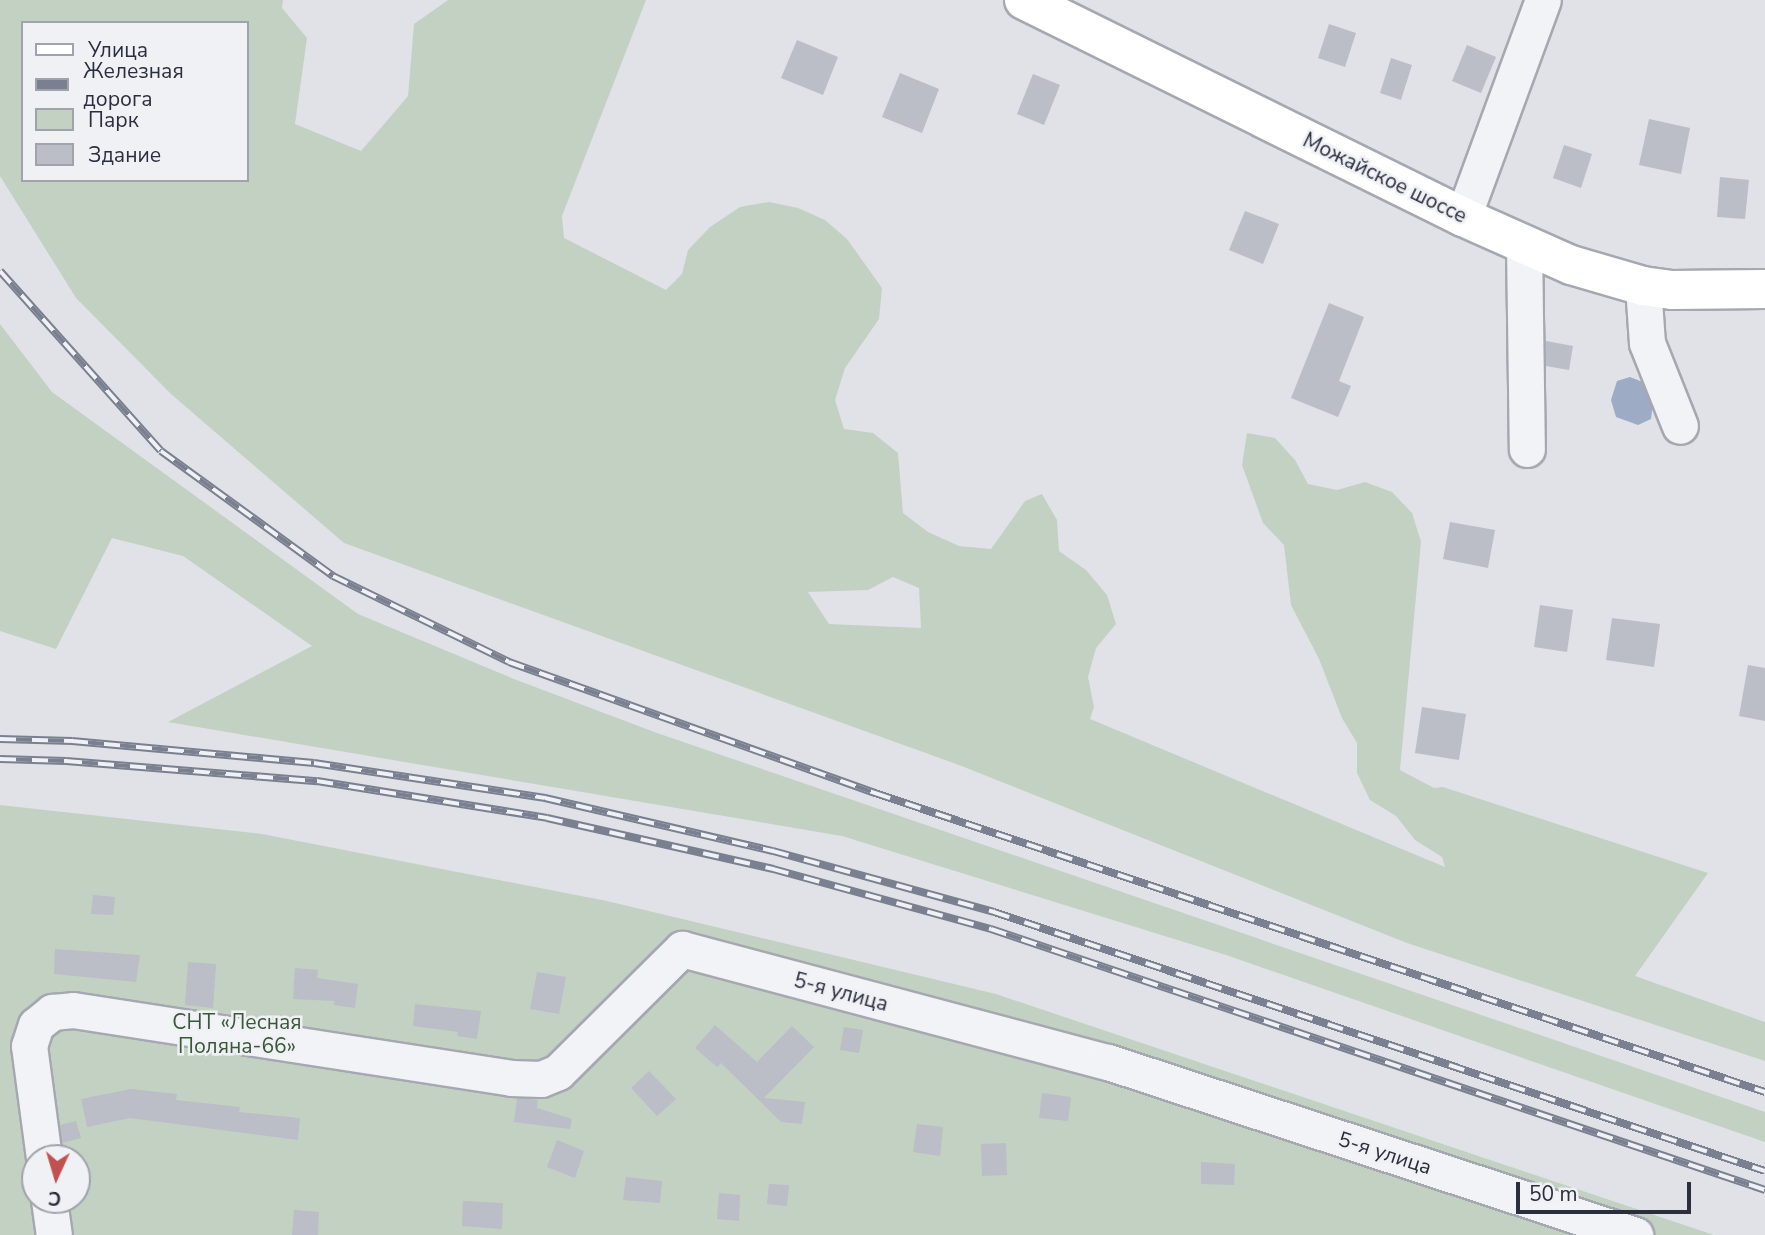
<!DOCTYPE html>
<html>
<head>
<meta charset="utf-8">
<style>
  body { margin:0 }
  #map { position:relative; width:1765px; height:1235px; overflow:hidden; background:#e0e2e7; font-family:"Nunito Sans",sans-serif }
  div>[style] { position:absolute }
  .green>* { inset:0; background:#c3d1c2 }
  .water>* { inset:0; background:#9eabc4 }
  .building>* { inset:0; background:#bbbdc7 }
  .roads { filter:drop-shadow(2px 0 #a6a8b1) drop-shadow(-2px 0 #a6a8b1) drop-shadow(0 2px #a6a8b1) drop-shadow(0 -2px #a6a8b1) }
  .minor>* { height:35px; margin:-17.5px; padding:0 17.5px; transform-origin:17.5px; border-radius:17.5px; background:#f2f3f6 }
  .major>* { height:38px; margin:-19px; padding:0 19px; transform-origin:19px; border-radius:19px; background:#fff }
  .rail>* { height:8px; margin-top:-4px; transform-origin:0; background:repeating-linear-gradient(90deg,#eff1f5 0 16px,#7b8090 0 32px); box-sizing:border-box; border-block:2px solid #7b8090 }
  span { translate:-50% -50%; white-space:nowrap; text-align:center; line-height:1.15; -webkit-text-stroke:5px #eff1f5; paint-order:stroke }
  .street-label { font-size:21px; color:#2a2e3d }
  .park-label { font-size:21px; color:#3a5839 }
  .legend { position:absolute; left:21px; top:21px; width:228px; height:161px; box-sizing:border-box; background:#eff1f5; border:2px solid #a0a3ab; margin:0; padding:9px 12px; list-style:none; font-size:21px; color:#2a2e3d }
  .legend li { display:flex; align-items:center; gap:14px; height:35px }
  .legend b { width:35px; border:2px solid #a0a3ab }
  .north { position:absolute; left:21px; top:1144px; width:70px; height:70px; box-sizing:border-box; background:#eff1f5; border:2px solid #a0a3ab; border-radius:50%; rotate:184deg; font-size:19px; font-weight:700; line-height:28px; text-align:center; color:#2a2e3d }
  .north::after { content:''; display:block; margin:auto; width:24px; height:32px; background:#c15051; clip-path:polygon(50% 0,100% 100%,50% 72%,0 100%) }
  .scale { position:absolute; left:1516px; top:1182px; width:175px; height:32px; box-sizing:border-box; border:4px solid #2a2e3d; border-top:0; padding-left:9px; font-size:21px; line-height:24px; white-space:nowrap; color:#2a2e3d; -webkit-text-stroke:5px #eff1f5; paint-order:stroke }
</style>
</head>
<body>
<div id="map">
  <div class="green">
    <i style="clip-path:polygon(evenodd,0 0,283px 0,282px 8px,307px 38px,295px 124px,361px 151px,408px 96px,414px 24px,448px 0,646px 0,562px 216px,564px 238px,666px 290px,682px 274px,688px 250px,710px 227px,740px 207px,769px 202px,798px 208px,825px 220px,847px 239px,882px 288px,879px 319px,845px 368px,835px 400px,844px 429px,873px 433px,898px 453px,903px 513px,928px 532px,959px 546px,991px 549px,1025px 501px,1042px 494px,1057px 520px,1059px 551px,1086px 570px,1107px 595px,1116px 624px,1096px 648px,1088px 677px,1094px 707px,1090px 719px,1445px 867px,1442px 857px,1415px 840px,1396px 816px,1370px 800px,1357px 773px,1357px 743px,1342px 718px,1319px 659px,1291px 605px,1284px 545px,1263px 523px,1242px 465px,1247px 433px,1275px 438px,1295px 460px,1308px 484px,1337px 490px,1365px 482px,1392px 492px,1412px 513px,1421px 542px,1400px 770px,1434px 788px,1443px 787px,1708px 873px,1635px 976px,1765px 1022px,1765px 1061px,1407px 943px,959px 765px,344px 543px,171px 394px,76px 298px,0 176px,0 0,23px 23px,247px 23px,247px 180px,23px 180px,23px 23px,0 0,893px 577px,919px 588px,921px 628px,829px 624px,808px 592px,868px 590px,893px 577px)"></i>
    <i style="clip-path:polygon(0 324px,52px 392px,358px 614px,514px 679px,657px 733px,1765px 1112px,1765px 1142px,1226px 955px,842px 836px,168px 722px,312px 646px,183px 556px,112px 538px,56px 649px,0 631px)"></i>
    <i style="clip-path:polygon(evenodd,0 805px,262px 834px,607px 901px,996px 994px,1714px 1235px,0 1235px,0 805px,35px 1158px,77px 1158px,77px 1200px,35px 1200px,35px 1158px)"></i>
  </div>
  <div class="water">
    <i style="clip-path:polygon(1630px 377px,1645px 383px,1653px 403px,1651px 419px,1638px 425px,1616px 417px,1611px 400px,1617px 381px)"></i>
  </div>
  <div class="building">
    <i style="clip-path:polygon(1329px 24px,1356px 33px,1345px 67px,1318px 58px)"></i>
    <i style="clip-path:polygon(797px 40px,838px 57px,823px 95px,781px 78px)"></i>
    <i style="clip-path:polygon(1467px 45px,1496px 57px,1481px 93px,1452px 81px)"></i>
    <i style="clip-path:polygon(1391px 58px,1412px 65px,1401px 100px,1380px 93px)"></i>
    <i style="clip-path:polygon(900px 73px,939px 89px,922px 133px,882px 117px)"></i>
    <i style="clip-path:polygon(1033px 74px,1060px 85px,1044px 125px,1017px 114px)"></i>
    <i style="clip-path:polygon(1649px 119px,1690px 128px,1681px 174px,1639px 165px)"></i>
    <i style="clip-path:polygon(1564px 145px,1592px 154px,1581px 188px,1553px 178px)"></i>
    <i style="clip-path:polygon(1720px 177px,1749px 180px,1745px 219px,1717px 217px)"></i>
    <i style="clip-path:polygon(1245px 211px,1279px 224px,1263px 264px,1229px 250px)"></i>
    <i style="clip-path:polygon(1329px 303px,1364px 317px,1339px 381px,1351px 386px,1338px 417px,1291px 398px)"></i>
    <i style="clip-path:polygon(1546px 341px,1573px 346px,1569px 370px,1546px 366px)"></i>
    <i style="clip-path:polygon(1450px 522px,1495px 530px,1488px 568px,1443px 559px)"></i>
    <i style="clip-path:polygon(1540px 605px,1573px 610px,1567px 652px,1534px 647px)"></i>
    <i style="clip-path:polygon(1612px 618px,1660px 624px,1654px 667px,1606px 660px)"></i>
    <i style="clip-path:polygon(1748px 665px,1765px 668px,1765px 721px,1739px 716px)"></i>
    <i style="clip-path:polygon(1422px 707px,1466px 714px,1459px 760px,1415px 753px)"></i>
    <i style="clip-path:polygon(93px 895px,115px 897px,113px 915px,91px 914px)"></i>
    <i style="clip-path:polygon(55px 949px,140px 955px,136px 982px,54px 974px)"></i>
    <i style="clip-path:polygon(188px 962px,216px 964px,213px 1008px,185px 1005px)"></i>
    <i style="clip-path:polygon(295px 968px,318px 970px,317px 978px,358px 984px,355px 1008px,334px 1005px,335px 1001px,293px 999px)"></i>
    <i style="clip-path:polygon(537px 972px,566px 977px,559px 1014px,530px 1009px)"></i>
    <i style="clip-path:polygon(415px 1004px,481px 1011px,477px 1039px,457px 1036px,458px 1032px,413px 1026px)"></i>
    <i style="clip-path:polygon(715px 1025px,757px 1062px,792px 1026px,814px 1047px,764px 1098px,805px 1102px,802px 1124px,781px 1122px,721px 1063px,717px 1067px,695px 1048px)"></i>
    <i style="clip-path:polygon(844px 1027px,863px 1030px,859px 1053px,840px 1050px)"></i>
    <i style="clip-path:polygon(649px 1071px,676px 1099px,657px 1116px,631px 1088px)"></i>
    <i style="clip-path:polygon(131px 1089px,177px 1094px,176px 1100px,240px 1107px,239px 1112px,300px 1118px,298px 1140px,130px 1118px,87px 1127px,81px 1099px)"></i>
    <i style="clip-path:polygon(1042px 1093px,1071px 1097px,1068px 1121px,1039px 1118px)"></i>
    <i style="clip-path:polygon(517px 1098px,538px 1100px,537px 1108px,572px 1119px,570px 1129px,514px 1122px)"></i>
    <i style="clip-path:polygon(76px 1121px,81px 1138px,62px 1143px,60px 1125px)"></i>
    <i style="clip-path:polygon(917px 1124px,943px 1127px,940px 1156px,913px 1152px)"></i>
    <i style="clip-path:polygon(557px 1140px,584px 1151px,575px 1178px,547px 1167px)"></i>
    <i style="clip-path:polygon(1006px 1143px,1007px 1175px,982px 1176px,981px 1144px)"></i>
    <i style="clip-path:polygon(1201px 1162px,1235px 1164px,1234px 1185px,1201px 1184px)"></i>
    <i style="clip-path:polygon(626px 1177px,662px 1181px,660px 1203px,623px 1200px)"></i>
    <i style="clip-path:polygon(769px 1184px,789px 1185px,787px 1206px,767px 1204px)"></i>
    <i style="clip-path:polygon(719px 1193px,740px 1195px,739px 1221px,717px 1219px)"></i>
    <i style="clip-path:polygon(463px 1201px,503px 1203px,502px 1229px,462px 1226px)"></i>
    <i style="clip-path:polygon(294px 1210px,319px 1212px,318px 1235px,292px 1235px)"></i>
  </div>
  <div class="roads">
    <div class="minor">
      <i style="left:1463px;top:217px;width:231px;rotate:-69.8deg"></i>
      <i style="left:1524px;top:244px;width:205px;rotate:89.2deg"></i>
      <i style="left:1643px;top:286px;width:57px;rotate:86deg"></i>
      <i style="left:1647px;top:343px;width:89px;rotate:68.3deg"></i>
      <i style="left:44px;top:1158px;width:113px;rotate:-97.6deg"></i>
      <i style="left:29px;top:1046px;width:22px;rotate:-72deg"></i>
      <i style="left:36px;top:1025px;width:21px;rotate:-39deg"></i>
      <i style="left:52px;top:1012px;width:21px;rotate:-5deg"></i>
      <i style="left:73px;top:1010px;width:443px;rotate:8.8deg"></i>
      <i style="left:511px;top:1078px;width:30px;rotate:2deg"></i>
      <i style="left:541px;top:1079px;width:18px;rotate:-22deg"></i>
      <i style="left:558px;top:1072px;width:175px;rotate:-44.8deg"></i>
      <i style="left:682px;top:949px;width:441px;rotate:14.9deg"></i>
      <i style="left:1108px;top:1062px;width:555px;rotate:18.17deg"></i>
      <i style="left:49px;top:1200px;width:35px;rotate:82deg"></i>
    </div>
    <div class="major">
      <i style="left:1024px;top:0;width:490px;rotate:26.3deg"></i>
      <i style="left:1463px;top:217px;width:118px;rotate:24deg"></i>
      <i style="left:1571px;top:265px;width:75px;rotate:16.3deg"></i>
      <i style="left:1643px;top:286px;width:29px;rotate:8deg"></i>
      <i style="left:1672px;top:290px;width:93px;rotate:-0.6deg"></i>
    </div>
  </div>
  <div class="rail">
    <i style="left:0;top:271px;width:241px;rotate:48.2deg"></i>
    <i style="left:161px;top:451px;width:213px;rotate:36deg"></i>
    <i style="left:333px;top:576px;width:196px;rotate:26deg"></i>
    <i style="left:509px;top:662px;width:389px;rotate:19.7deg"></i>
    <i style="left:875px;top:793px;width:939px;rotate:18.57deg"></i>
    <i style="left:0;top:739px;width:72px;rotate:1.6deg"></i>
    <i style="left:72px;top:741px;width:243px;rotate:5.2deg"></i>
    <i style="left:314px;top:763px;width:234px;rotate:8.6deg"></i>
    <i style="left:545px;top:798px;width:234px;rotate:13.1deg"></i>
    <i style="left:773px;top:851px;width:229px;rotate:15.4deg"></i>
    <i style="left:994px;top:912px;width:813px;rotate:18.57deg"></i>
    <i style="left:0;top:759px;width:66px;rotate:1.7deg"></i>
    <i style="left:66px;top:761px;width:252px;rotate:4.6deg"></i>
    <i style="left:317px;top:781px;width:233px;rotate:9.1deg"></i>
    <i style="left:547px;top:818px;width:232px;rotate:12.7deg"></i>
    <i style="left:773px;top:869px;width:226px;rotate:15.4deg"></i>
    <i style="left:991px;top:929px;width:817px;rotate:18.63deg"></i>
  </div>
  <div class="street-label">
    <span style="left:1385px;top:178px;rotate:26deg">Можайское шоссе</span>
    <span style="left:841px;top:992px;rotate:15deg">5-я улица</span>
    <span style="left:1385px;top:1153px;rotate:18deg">5-я улица</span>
  </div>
  <div class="park-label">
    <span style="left:237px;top:1034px">СНТ «Лесная<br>Поляна-66»</span>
  </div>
  <ul class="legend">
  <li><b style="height:9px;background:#fff"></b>Улица</li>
  <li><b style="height:9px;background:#7b8090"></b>Железная дорога</li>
  <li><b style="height:19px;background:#c3d1c2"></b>Парк</li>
  <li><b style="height:19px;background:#bbbdc7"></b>Здание</li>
  </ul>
  <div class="north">С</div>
  <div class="scale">50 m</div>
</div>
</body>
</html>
